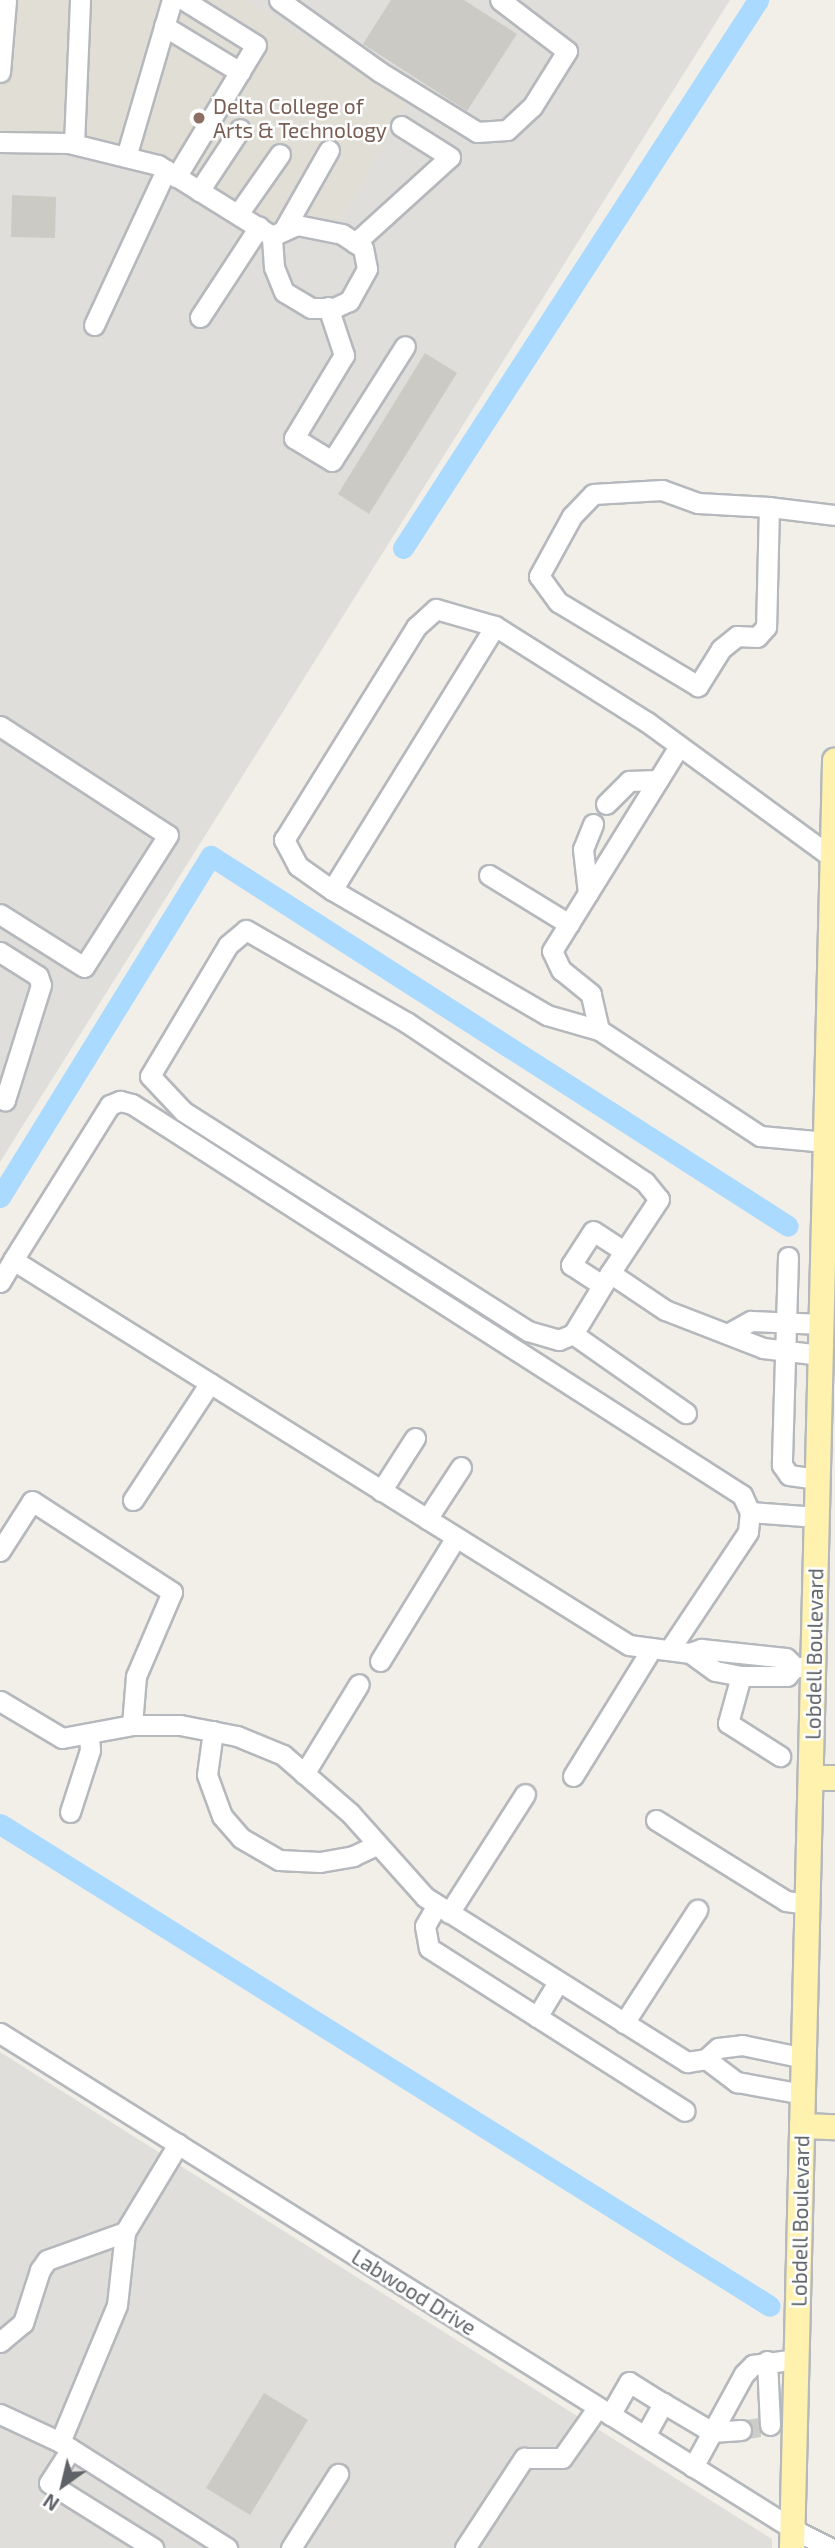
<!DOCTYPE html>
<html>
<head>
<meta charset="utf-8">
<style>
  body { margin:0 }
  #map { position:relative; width:835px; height:2548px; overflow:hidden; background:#f1efe8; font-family:"Exo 2",sans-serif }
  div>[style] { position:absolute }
  .industrial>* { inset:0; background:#e0deda }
  .education>* { inset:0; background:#e1ded6 }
  .canal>* { height:21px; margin:-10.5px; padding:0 10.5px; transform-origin:10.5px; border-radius:10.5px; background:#aadaff }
  .building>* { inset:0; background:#cccac5 }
  .minor-tunnel>* { height:19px; margin-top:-9.5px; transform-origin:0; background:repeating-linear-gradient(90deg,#ccccc8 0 19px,transparent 0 29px) }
  .roads { filter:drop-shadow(2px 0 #b5b8bc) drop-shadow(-2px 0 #b5b8bc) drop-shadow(0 2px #b5b8bc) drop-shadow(0 -2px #b5b8bc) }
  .minor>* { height:19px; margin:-9.5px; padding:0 9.5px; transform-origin:9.5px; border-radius:9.5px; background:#fff }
  .major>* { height:24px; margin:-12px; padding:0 12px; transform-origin:12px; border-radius:12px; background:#fff2af }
  .dots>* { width:19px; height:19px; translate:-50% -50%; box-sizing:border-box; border:4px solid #fff; border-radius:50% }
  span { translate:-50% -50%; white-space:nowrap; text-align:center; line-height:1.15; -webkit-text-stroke:5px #fff; paint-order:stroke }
  .education-label { font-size:21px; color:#785e54 }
  .left { translate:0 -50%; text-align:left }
  .street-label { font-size:21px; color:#5f6368 }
  .north { position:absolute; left:28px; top:2450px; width:70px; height:70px; -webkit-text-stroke:5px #fff; paint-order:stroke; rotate:214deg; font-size:19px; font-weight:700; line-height:28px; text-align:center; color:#5f6368 }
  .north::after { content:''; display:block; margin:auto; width:24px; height:32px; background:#5f6368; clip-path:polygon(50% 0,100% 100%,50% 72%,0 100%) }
</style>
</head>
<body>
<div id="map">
  <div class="industrial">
    <i style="clip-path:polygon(0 0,730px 0,0 1162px)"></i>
    <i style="clip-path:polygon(0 2052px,772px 2539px,772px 2548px,0 2548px)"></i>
  </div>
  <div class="education">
    <i style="clip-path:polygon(0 0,245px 0,408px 102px,336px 227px,282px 218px,273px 227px,167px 163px,0 133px)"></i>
  </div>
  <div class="canal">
    <i style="left:403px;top:548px;width:653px;rotate:-57.06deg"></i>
    <i style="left:0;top:1197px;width:401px;rotate:-58.3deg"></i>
    <i style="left:211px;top:856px;width:685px;rotate:32.67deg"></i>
    <i style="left:0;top:1824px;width:908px;rotate:32.05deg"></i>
  </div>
  <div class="building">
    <i style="clip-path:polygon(391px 0,464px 0,517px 34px,467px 111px,363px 44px)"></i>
    <i style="clip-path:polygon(12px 195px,56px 197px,55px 238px,11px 237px)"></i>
    <i style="clip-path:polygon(425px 353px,457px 373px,369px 514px,338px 494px)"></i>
    <i style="clip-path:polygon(264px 2393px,308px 2420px,250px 2515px,206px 2488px)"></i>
  </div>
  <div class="minor-tunnel">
    <i style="left:741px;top:2430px;width:20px;rotate:-9deg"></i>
  </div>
  <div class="roads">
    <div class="minor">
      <i style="left:279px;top:0;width:124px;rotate:35.5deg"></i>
      <i style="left:380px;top:72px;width:114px;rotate:31.7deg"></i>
      <i style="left:477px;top:132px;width:30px;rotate:-4deg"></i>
      <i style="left:507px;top:130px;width:34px;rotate:-43deg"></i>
      <i style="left:532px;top:107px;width:66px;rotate:-58deg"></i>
      <i style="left:567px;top:51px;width:84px;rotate:-142.7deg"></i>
      <i style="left:164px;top:26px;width:89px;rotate:31.2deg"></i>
      <i style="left:0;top:72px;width:72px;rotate:-85.2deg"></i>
      <i style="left:0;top:142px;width:69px;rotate:0.8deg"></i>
      <i style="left:69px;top:143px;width:92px;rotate:13.9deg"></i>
      <i style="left:158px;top:165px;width:134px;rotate:31.9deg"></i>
      <i style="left:74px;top:144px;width:144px;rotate:-87.6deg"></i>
      <i style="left:126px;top:157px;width:164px;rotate:-73.7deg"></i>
      <i style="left:176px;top:177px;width:154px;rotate:-58.8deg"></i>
      <i style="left:256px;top:45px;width:85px;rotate:-148deg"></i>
      <i style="left:199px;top:191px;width:74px;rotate:-56.5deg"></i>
      <i style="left:238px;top:214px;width:73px;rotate:-55deg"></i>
      <i style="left:297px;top:225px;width:46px;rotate:11.3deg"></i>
      <i style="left:342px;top:234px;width:25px;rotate:34deg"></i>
      <i style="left:363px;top:248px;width:21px;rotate:79deg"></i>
      <i style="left:367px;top:269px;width:37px;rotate:119deg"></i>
      <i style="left:349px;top:301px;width:17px;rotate:155deg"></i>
      <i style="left:334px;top:308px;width:23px;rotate:180deg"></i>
      <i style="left:311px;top:308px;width:31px;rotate:-149deg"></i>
      <i style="left:284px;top:292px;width:27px;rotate:-112deg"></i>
      <i style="left:274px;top:267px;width:31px;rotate:-94deg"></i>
      <i style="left:272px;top:236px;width:27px;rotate:-24deg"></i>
      <i style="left:283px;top:231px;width:93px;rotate:-60.4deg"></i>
      <i style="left:355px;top:243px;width:128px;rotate:-42.2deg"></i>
      <i style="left:450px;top:157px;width:58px;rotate:-147.7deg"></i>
      <i style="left:328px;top:307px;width:51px;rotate:71.6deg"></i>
      <i style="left:344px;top:355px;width:97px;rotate:121.1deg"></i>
      <i style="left:294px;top:438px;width:44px;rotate:31.2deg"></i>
      <i style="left:332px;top:461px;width:136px;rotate:-57.6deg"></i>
      <i style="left:200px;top:317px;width:108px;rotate:-56.8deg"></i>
      <i style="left:94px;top:325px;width:171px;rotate:-65.1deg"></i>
      <i style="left:769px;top:507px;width:120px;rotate:91.4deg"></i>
      <i style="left:766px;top:627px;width:13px;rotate:132deg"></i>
      <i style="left:757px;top:637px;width:20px;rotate:-177deg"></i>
      <i style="left:737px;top:636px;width:21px;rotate:141deg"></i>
      <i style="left:721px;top:649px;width:44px;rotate:121.9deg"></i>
      <i style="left:698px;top:686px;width:163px;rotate:-149deg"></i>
      <i style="left:558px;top:602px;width:32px;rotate:-126deg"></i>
      <i style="left:539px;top:576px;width:68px;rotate:-61.2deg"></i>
      <i style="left:572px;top:516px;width:30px;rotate:-46deg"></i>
      <i style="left:593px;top:494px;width:69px;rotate:-3.3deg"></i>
      <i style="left:662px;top:490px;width:38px;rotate:20deg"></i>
      <i style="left:698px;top:503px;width:71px;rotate:3.2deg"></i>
      <i style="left:769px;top:507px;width:66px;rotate:6.9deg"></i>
      <i style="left:0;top:726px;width:200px;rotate:33deg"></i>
      <i style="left:168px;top:835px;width:156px;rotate:122.5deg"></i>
      <i style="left:84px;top:967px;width:99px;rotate:-147.8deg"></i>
      <i style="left:606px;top:804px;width:33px;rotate:-45deg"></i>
      <i style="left:629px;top:781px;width:29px;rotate:-2deg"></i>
      <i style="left:489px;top:875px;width:94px;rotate:31.5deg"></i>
      <i style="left:332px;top:890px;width:42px;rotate:-144.8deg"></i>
      <i style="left:298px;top:866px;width:30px;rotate:-118deg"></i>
      <i style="left:284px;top:840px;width:251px;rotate:-58.2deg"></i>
      <i style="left:416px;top:627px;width:27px;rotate:-42deg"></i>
      <i style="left:436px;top:609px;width:61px;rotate:16.1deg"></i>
      <i style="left:588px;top:893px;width:44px;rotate:-96.5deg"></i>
      <i style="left:583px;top:849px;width:27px;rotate:-68deg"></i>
      <i style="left:0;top:952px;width:45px;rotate:32.3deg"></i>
      <i style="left:38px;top:976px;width:9px;rotate:72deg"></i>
      <i style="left:41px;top:985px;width:121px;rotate:107.4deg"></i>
      <i style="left:5px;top:1100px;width:5px;rotate:-158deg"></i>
      <i style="left:599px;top:1030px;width:37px;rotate:-103deg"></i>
      <i style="left:591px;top:994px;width:38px;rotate:-141deg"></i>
      <i style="left:561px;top:970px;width:21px;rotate:-115deg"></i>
      <i style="left:552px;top:951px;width:241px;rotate:-58.2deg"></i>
      <i style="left:826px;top:1142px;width:66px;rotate:-174.8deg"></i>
      <i style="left:760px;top:1136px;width:193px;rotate:-146.6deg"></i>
      <i style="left:599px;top:1030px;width:54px;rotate:-163.9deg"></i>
      <i style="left:547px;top:1015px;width:249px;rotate:-149.8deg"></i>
      <i style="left:332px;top:890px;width:310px;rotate:-58.3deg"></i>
      <i style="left:495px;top:626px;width:180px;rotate:32.3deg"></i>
      <i style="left:647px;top:722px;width:230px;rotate:36.2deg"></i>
      <i style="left:788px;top:1257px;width:208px;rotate:91.7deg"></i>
      <i style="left:782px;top:1465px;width:12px;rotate:55deg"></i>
      <i style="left:789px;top:1475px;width:29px;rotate:8deg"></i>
      <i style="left:13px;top:1260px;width:183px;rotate:-58deg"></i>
      <i style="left:110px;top:1105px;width:11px;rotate:-22deg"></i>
      <i style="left:120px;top:1101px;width:12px;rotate:14deg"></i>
      <i style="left:132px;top:1104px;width:725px;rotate:32.66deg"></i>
      <i style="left:742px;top:1495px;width:19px;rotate:65deg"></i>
      <i style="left:750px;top:1512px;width:20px;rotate:96deg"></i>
      <i style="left:748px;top:1532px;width:141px;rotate:123.7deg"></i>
      <i style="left:610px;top:1273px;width:71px;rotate:121.2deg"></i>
      <i style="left:573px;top:1334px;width:15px;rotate:157deg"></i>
      <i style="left:559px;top:1340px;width:32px;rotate:-164deg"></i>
      <i style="left:528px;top:1331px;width:409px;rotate:-147.5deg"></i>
      <i style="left:183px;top:1111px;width:48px;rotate:-133.3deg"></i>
      <i style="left:150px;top:1076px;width:152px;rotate:-59.2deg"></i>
      <i style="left:228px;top:945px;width:23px;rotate:-40deg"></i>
      <i style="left:246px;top:930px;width:185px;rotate:29.9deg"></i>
      <i style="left:406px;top:1022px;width:288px;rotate:33.8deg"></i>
      <i style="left:645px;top:1182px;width:22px;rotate:51deg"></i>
      <i style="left:659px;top:1199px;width:89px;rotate:123.5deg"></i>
      <i style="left:610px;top:1273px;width:66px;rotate:33.9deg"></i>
      <i style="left:665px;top:1310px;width:105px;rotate:21.2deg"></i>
      <i style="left:763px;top:1348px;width:58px;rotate:6.9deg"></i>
      <i style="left:0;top:1282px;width:26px;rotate:-59deg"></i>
      <i style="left:13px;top:1260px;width:726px;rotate:32.01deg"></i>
      <i style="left:629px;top:1645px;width:62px;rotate:7.5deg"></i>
      <i style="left:602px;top:1285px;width:37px;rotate:-147deg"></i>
      <i style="left:571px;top:1265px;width:40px;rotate:-57.1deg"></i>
      <i style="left:593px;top:1231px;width:37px;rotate:33deg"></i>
      <i style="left:729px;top:1333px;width:25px;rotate:-29deg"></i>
      <i style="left:751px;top:1321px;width:71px;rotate:2.4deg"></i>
      <i style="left:573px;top:1334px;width:138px;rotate:35deg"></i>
      <i style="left:381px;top:1491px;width:63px;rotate:-57.3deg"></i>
      <i style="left:133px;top:1500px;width:140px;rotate:-56.7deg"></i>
      <i style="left:750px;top:1512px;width:67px;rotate:4.3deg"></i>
      <i style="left:427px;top:1519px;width:62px;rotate:-56.8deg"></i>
      <i style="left:0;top:1551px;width:59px;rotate:-57.4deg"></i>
      <i style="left:32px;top:1501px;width:167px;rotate:33deg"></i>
      <i style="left:172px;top:1592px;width:91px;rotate:113.2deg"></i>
      <i style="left:136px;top:1676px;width:49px;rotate:94.7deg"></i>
      <i style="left:380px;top:1661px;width:145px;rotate:-58.5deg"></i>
      <i style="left:795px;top:1667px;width:12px;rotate:132deg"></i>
      <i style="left:787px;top:1676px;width:46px;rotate:180deg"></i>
      <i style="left:741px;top:1676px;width:26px;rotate:-169deg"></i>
      <i style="left:715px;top:1671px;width:31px;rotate:-144deg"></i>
      <i style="left:690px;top:1653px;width:12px;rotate:-20deg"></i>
      <i style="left:701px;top:1649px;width:85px;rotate:6deg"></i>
      <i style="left:786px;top:1658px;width:13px;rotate:45deg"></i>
      <i style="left:795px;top:1667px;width:18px"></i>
      <i style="left:741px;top:1676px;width:49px;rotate:105.5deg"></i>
      <i style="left:728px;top:1723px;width:62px;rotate:32.4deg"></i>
      <i style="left:0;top:1701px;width:72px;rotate:30.8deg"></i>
      <i style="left:62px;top:1738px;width:71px;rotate:-10.5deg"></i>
      <i style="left:132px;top:1725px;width:48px"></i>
      <i style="left:180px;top:1725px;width:58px;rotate:10.9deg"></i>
      <i style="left:237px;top:1736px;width:50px;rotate:22.4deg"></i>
      <i style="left:283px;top:1755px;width:89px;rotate:40.9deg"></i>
      <i style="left:350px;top:1813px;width:113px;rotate:48.2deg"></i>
      <i style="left:425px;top:1897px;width:310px;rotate:32.2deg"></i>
      <i style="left:687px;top:2062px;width:19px;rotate:-9deg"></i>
      <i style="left:706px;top:2059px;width:16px;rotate:-43deg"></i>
      <i style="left:718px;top:2048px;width:24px;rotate:-7deg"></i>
      <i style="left:742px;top:2045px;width:63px;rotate:11.8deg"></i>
      <i style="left:213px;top:1731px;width:44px;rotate:97.8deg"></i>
      <i style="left:207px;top:1775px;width:44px;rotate:69.9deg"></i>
      <i style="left:222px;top:1816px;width:29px;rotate:49deg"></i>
      <i style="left:241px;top:1838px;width:44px;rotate:30.1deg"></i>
      <i style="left:279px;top:1860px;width:41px;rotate:2.8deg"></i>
      <i style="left:320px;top:1862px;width:34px;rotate:-10deg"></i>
      <i style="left:353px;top:1856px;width:26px;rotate:-25deg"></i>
      <i style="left:304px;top:1774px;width:105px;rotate:-58.6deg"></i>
      <i style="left:573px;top:1776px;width:150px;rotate:-58.3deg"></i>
      <i style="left:70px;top:1812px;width:65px;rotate:-72.1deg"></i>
      <i style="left:90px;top:1750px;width:16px;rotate:-94deg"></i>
      <i style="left:656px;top:1820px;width:153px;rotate:31.9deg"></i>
      <i style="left:786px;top:1901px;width:22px;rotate:8deg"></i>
      <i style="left:437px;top:1905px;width:24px;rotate:120deg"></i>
      <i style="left:425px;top:1926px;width:22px;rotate:80deg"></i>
      <i style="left:429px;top:1948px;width:303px;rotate:32.5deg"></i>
      <i style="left:449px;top:1913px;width:141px;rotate:-57.4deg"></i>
      <i style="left:537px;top:2017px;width:41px;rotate:-59deg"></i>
      <i style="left:624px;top:2023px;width:135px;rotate:-57.1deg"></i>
      <i style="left:0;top:2033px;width:935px;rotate:32.02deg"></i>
      <i style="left:793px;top:2529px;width:42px;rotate:27.2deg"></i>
      <i style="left:706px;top:2059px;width:39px;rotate:37deg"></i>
      <i style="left:737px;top:2082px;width:67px;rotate:10.3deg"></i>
      <i style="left:0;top:2342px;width:30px;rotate:-40deg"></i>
      <i style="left:23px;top:2323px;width:56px;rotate:-72.2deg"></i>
      <i style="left:40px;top:2270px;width:12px;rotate:-55deg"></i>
      <i style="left:47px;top:2260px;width:83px;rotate:-19.7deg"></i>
      <i style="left:125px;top:2232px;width:103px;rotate:-58.9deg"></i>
      <i style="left:767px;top:2361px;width:64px;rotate:87.3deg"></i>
      <i style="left:0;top:2414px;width:66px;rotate:25deg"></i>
      <i style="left:60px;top:2442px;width:198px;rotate:32.4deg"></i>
      <i style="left:610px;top:2415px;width:38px;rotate:-60deg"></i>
      <i style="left:629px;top:2382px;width:40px;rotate:32deg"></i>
      <i style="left:645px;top:2436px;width:38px;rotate:-61deg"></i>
      <i style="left:663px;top:2403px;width:57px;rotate:30.6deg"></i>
      <i style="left:712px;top:2432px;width:29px;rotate:-4deg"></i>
      <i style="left:60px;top:2442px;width:148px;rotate:-67.4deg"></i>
      <i style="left:117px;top:2305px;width:73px;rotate:-83.7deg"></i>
      <i style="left:71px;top:2449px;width:40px;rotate:122.9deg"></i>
      <i style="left:49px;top:2483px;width:123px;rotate:32deg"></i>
      <i style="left:693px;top:2467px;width:106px;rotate:-61.3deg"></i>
      <i style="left:744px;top:2374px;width:13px;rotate:-45deg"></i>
      <i style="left:753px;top:2365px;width:44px;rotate:-7.8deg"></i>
      <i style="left:291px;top:2548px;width:88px;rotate:-57.6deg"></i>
      <i style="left:465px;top:2548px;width:108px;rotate:-56.8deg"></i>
      <i style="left:524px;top:2458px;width:38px"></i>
      <i style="left:562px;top:2458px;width:62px;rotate:-54.8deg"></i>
    </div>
    <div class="major">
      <i style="left:811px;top:1778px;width:24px"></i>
      <i style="left:802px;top:2126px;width:33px;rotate:2deg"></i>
      <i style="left:792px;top:2548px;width:1788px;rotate:-88.62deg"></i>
    </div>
  </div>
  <div class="dots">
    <i style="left:199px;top:118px;background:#8d6e63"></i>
  </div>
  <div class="education-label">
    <span class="left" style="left:213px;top:118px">Delta College of<br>Arts &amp; Technology</span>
  </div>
  <div class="street-label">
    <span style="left:814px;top:1654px;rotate:-89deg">Lobdell Boulevard</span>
    <span style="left:800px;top:2221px;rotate:-89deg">Lobdell Boulevard</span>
    <span style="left:414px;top:2292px;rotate:32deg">Labwood Drive</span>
  </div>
  <div class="north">N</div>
</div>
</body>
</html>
